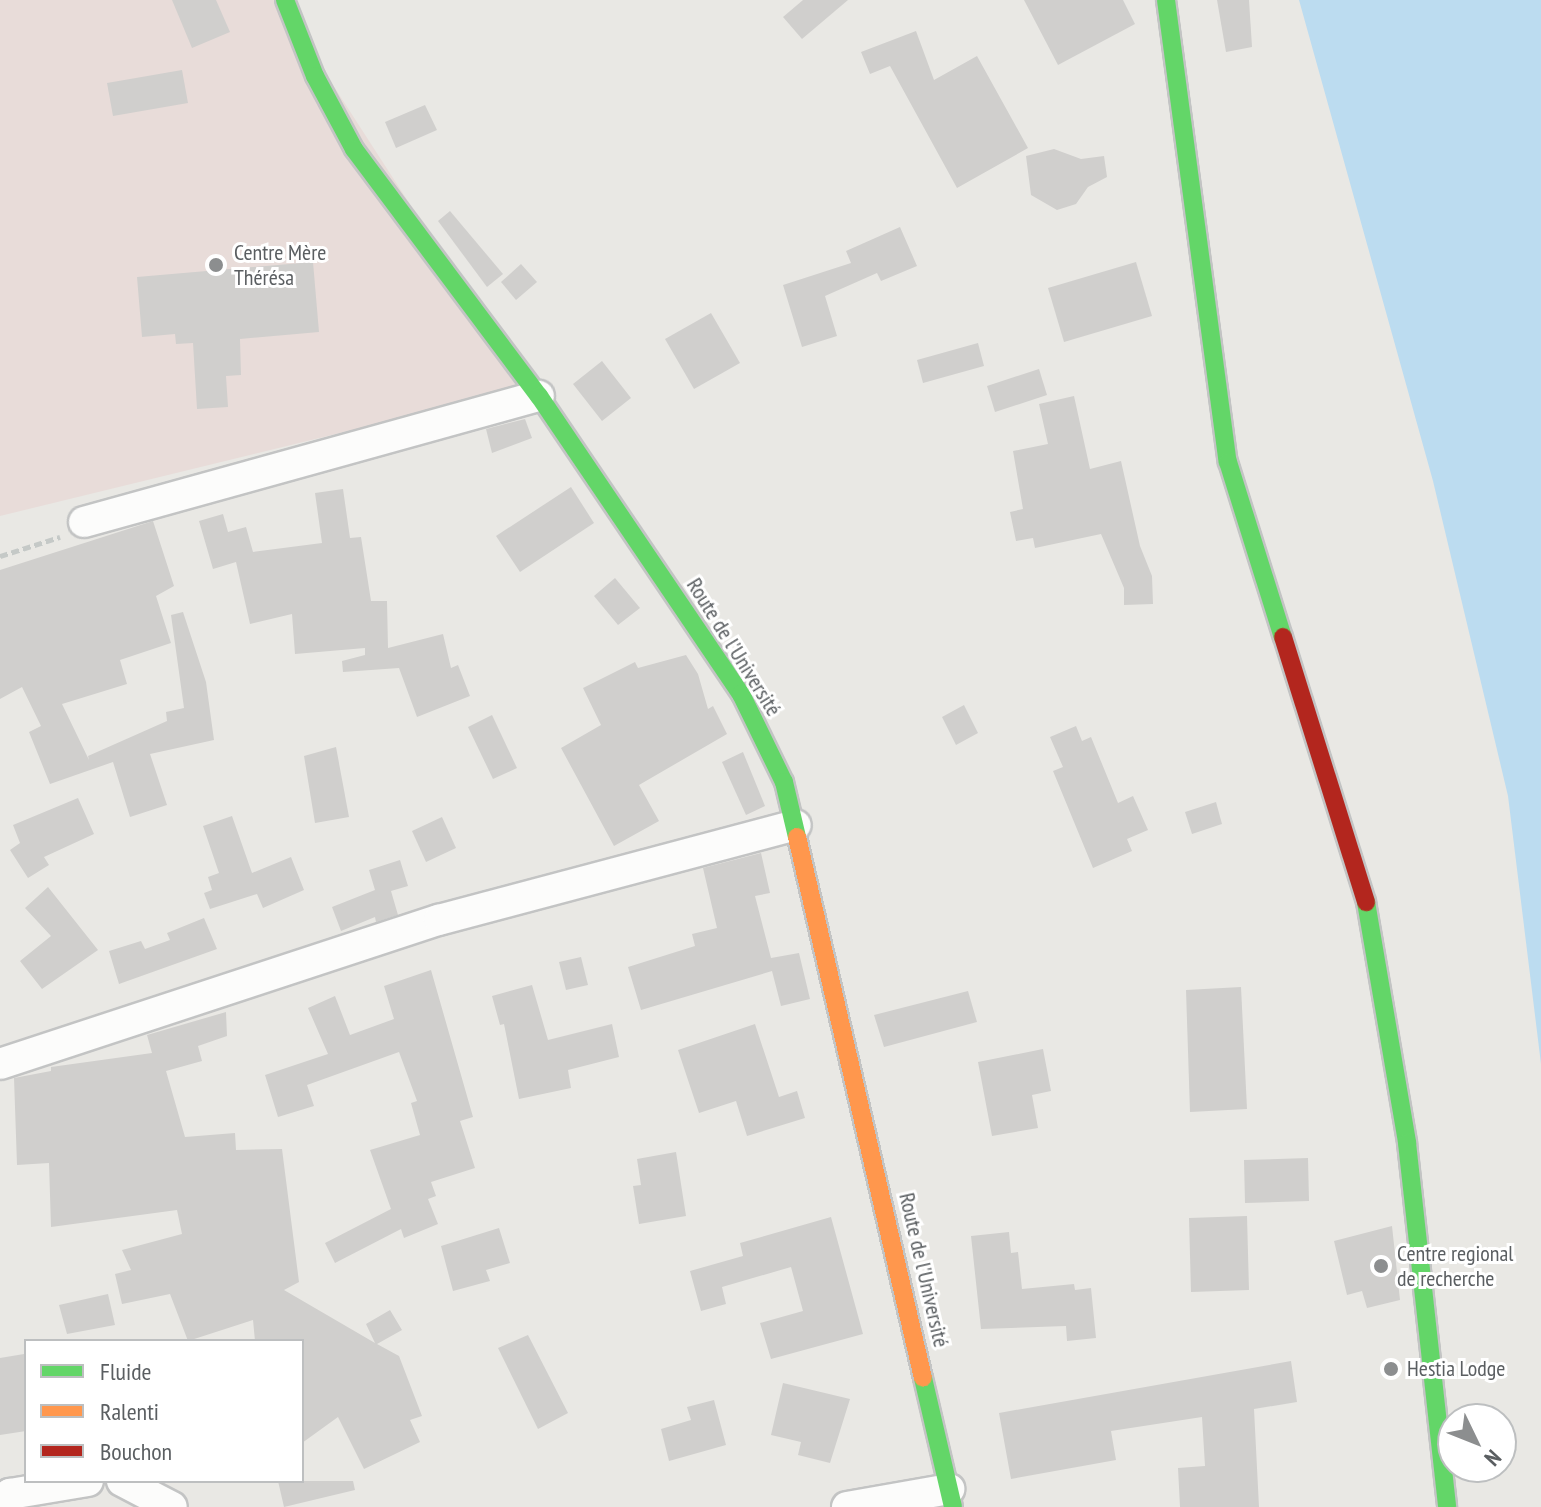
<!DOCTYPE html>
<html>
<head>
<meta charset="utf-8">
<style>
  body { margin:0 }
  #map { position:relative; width:1541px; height:1507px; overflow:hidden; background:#e9e8e4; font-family:"PT Sans Narrow",sans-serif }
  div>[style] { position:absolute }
  .medical>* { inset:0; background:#e8dcd9 }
  .water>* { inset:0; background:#bcdcf0 }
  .building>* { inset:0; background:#d0cfcd }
  .path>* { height:5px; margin-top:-2.5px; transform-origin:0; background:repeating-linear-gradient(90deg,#c5c9c7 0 8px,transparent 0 12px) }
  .roads { filter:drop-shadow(2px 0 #c3c4c4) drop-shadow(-2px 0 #c3c4c4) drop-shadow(0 2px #c3c4c4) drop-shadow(0 -2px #c3c4c4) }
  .street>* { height:30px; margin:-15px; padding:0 15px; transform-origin:15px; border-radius:15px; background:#fcfcfb }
  .fast>* { height:18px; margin:-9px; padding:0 9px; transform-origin:9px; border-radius:9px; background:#63d668 }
  .slow>* { height:18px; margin:-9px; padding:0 9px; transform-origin:9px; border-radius:9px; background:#ff974d }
  .jam>* { height:18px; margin:-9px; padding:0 9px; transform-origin:9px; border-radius:9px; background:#b3261e }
  .dots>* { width:22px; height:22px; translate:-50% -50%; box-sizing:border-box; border:4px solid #fff; border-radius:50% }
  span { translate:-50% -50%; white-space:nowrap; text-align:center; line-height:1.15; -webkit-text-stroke:6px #fff; paint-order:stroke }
  .poi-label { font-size:22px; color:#5a5e61 }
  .left { translate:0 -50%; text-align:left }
  .street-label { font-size:22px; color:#5a5e61 }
  .legend { position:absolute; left:24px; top:1339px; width:280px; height:144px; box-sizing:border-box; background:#fff; border:2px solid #bdbfc0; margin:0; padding:10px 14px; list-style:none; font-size:24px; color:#5a5e61 }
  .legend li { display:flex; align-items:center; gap:16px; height:40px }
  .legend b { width:40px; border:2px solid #bdbfc0 }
  .north { position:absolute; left:1437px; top:1403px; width:80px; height:80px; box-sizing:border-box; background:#fff; border:2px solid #bdbfc0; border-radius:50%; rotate:133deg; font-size:22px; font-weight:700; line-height:32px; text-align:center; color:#5a5e61 }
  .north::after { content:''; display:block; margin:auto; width:28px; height:36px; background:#8c8e8f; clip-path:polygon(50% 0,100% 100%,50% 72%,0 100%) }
</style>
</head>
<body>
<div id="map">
  <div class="medical">
    <i style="clip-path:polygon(0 0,278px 0,528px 387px,0 516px)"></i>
  </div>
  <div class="water">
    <i style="clip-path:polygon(1299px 0,1541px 0,1541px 1064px,1508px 796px,1433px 481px)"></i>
  </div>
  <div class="building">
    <i style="clip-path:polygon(172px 0,216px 0,230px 32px,192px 48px)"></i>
    <i style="clip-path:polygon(803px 0,848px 0,802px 39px,783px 17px)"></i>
    <i style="clip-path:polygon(1024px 0,1123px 0,1135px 24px,1058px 65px)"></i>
    <i style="clip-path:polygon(1217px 0,1249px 0,1252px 47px,1226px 52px)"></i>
    <i style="clip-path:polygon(916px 31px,934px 80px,977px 56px,1028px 148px,957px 188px,890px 66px,870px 74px,861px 52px)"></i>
    <i style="clip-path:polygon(182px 70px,188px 103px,113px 116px,107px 83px)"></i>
    <i style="clip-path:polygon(425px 105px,437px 130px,396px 148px,385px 122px)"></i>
    <i style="clip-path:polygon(1054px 149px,1081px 159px,1104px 156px,1107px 177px,1088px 187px,1076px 204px,1057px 210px,1031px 195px,1026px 156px)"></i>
    <i style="clip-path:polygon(450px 211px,503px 274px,487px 287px,438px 221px)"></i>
    <i style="clip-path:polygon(900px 227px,917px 266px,881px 281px,877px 273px,825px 296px,837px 336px,802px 347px,783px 285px,851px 263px,846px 251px)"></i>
    <i style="clip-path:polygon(313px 262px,319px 332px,240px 339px,241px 375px,226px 376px,228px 407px,197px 409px,193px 343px,176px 344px,175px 334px,142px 337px,137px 277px)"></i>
    <i style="clip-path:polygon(1136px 262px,1152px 316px,1064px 342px,1048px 288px)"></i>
    <i style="clip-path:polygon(521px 264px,537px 282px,516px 300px,501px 282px)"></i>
    <i style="clip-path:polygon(711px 313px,740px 363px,694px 389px,665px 339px)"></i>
    <i style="clip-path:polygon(978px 343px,984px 366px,923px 383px,917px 360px)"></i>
    <i style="clip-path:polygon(602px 361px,631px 398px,602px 421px,573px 384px)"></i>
    <i style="clip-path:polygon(1039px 369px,1047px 395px,995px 412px,987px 386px)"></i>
    <i style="clip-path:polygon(1074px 396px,1090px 469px,1121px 461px,1140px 546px,1152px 576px,1153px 604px,1124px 605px,1124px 588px,1101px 534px,1035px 548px,1033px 538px,1016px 541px,1010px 512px,1023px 509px,1013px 451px,1048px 444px,1039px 404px)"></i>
    <i style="clip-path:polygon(525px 419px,532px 438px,492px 453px,486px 429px)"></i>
    <i style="clip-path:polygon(571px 487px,594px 523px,520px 572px,496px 536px)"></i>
    <i style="clip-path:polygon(343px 489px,350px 538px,361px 537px,371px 601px,387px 601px,388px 648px,443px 634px,451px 668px,458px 665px,470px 696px,417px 717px,399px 668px,343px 672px,342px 661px,365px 655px,365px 648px,295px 654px,292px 614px,250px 624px,236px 562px,213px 569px,199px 521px,223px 514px,228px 532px,246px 527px,253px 552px,322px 543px,315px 493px)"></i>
    <i style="clip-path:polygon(153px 521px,174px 586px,156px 596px,171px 643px,120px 660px,127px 684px,62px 704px,89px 760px,88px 756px,167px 721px,166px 712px,184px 708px,171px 615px,183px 612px,206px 682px,214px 740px,150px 754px,167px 805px,130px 817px,113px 762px,50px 784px,29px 732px,41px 726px,22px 687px,0 699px,0 570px)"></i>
    <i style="clip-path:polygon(615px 578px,640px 608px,618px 625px,594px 596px)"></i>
    <i style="clip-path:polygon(686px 655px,698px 674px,708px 709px,713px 706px,727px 734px,639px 785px,659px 821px,614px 846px,561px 748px,601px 725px,583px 688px,635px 662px,638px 668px)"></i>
    <i style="clip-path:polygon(964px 705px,978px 733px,956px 745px,942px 717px)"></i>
    <i style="clip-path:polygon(492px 715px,517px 768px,493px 779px,468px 727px)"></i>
    <i style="clip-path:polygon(1076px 726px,1082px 741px,1091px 737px,1118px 803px,1133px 796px,1148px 830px,1127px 839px,1132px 851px,1093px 868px,1053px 771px,1063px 767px,1050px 737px)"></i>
    <i style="clip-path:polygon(336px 747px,349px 817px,315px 823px,304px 756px)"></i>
    <i style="clip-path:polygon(743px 752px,765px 806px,746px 815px,722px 762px)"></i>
    <i style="clip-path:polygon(78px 798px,94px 834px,44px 857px,49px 865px,28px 878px,10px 850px,20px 843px,13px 825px)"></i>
    <i style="clip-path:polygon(1216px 802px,1222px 824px,1192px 834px,1185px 812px)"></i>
    <i style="clip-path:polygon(232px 816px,252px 873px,291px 857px,304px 890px,263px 908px,257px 894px,210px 909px,204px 893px,212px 890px,208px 877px,219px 873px,203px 826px)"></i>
    <i style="clip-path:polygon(442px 817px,456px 848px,426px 862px,412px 831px)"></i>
    <i style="clip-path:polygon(761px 853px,770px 893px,755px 896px,771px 958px,799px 953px,810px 999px,781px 1006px,772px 971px,641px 1010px,628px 967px,695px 946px,692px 934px,717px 928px,703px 868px)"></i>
    <i style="clip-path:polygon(400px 860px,408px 886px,391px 891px,398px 915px,376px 922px,375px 917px,341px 931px,332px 907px,375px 890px,369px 870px)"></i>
    <i style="clip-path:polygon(48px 887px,98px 950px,42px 989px,20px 961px,51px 936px,25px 908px)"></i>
    <i style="clip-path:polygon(204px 918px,217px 949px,119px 984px,109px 951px,141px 941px,145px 949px,170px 940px,167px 933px)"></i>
    <i style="clip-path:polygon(581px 957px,588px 985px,566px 990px,559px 962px)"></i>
    <i style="clip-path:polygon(431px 970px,473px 1117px,460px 1121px,475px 1168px,431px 1182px,436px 1196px,428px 1199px,438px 1224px,404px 1238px,401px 1229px,335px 1263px,325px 1243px,391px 1209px,370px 1150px,420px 1135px,411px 1103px,417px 1101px,399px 1052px,307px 1085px,314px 1106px,278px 1117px,265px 1075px,328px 1054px,308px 1008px,335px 996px,350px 1035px,394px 1019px,384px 986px)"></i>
    <i style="clip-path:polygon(532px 985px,548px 1040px,612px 1024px,619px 1057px,568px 1070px,571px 1088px,519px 1099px,504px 1024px,500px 1025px,492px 996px)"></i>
    <i style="clip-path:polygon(1241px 987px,1247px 1109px,1190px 1112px,1186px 990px)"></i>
    <i style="clip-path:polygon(968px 991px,977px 1022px,884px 1047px,874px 1015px)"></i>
    <i style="clip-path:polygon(226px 1012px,227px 1036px,198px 1046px,202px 1061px,166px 1071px,185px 1137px,235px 1133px,236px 1150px,282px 1149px,299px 1282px,284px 1290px,375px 1343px,366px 1324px,390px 1310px,402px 1330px,377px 1344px,399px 1356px,422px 1416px,410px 1420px,420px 1442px,364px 1469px,338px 1417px,302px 1443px,302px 1341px,255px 1341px,253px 1320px,188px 1341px,170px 1294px,122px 1304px,115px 1274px,131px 1270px,122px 1250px,182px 1234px,177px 1210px,51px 1227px,49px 1163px,17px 1165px,14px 1078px,51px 1071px,51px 1067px,152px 1053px,147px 1035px)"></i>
    <i style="clip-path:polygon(755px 1024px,779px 1097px,797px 1091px,805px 1118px,747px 1136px,736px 1101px,699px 1113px,678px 1050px)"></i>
    <i style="clip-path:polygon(1043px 1049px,1051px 1091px,1032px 1095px,1038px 1128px,992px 1136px,978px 1062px)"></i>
    <i style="clip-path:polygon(676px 1152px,686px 1216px,639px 1224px,633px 1186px,641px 1185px,637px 1159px)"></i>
    <i style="clip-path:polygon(1308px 1158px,1309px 1201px,1245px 1203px,1244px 1160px)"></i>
    <i style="clip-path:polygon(1247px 1216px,1249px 1290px,1191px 1292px,1189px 1218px)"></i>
    <i style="clip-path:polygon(831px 1217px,863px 1334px,771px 1359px,760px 1323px,803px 1311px,791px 1267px,722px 1287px,726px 1304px,701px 1311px,690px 1271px,743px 1256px,740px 1243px)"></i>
    <i style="clip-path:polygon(1392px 1226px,1400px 1300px,1367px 1308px,1362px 1291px,1347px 1295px,1334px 1241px)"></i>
    <i style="clip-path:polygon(499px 1228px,510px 1263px,486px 1270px,490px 1281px,453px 1291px,441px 1246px)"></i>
    <i style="clip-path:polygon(1009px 1232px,1011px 1253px,1018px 1252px,1022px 1289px,1074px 1284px,1075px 1290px,1091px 1288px,1096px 1338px,1067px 1341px,1066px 1326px,981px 1329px,971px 1236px)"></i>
    <i style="clip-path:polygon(108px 1294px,115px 1325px,67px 1334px,59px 1305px)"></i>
    <i style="clip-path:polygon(528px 1335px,568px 1413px,538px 1429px,498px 1348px)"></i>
    <i style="clip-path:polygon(24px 1354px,26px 1431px,0 1435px,0 1358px)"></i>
    <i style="clip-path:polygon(1291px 1361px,1297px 1402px,1254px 1409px,1259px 1507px,1180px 1507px,1178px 1468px,1205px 1466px,1202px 1417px,1111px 1431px,1116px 1460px,1011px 1479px,999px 1413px)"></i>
    <i style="clip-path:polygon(783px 1383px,850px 1399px,830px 1463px,798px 1455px,801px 1442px,771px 1435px)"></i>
    <i style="clip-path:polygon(714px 1400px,726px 1445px,669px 1461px,661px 1429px,691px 1420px,687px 1407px)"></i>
    <i style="clip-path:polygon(278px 1481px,353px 1481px,355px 1490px,284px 1507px)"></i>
  </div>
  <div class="path">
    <i style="left:0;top:556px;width:63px;rotate:-17.6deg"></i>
  </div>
  <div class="roads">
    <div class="street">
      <i style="left:84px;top:522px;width:472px;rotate:-15.5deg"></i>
      <i style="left:0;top:1064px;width:462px;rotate:-18.2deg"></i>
      <i style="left:439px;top:920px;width:369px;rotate:-14.9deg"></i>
      <i style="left:122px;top:1481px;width:56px;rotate:27.5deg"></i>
      <i style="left:0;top:1505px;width:15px;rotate:-48deg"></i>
      <i style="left:10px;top:1494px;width:79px;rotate:-9.5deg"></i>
      <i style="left:847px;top:1507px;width:104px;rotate:-10deg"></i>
    </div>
    <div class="fast">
      <i style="left:285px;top:0;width:82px;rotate:68.5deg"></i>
      <i style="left:315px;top:76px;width:83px;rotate:61.9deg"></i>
      <i style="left:354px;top:149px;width:309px;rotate:53.2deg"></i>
      <i style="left:539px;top:396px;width:360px;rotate:55.9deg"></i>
      <i style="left:741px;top:694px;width:98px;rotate:64deg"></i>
      <i style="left:784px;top:782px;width:57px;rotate:76.7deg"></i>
      <i style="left:1166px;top:0;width:466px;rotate:82.4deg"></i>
      <i style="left:1228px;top:462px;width:183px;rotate:72.6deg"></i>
      <i style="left:1366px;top:902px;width:244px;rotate:80.3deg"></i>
      <i style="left:1407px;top:1143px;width:366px;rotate:83.7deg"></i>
      <i style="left:923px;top:1378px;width:132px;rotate:76.9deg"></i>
    </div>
    <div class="slow">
      <i style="left:797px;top:837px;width:555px;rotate:76.89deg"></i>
    </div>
    <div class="jam">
      <i style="left:1283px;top:637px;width:278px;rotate:72.6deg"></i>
    </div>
  </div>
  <div class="dots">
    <i style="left:216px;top:265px;background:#8c8e8f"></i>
    <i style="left:1381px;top:1266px;background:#8c8e8f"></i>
    <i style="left:1391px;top:1369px;background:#8c8e8f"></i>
  </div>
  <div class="poi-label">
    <span class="left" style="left:234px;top:265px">Centre Mère<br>Thérésa</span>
    <span class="left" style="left:1397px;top:1266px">Centre regional<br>de recherche</span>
    <span class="left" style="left:1407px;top:1369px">Hestia Lodge</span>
  </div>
  <div class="street-label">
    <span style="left:734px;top:647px;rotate:58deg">Route de l'Université</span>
    <span style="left:924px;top:1270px;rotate:77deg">Route de l'Université</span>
  </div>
  <ul class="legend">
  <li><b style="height:10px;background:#63d668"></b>Fluide</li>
  <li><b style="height:10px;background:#ff974d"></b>Ralenti</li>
  <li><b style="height:10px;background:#b3261e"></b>Bouchon</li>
  </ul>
  <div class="north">N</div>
</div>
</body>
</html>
